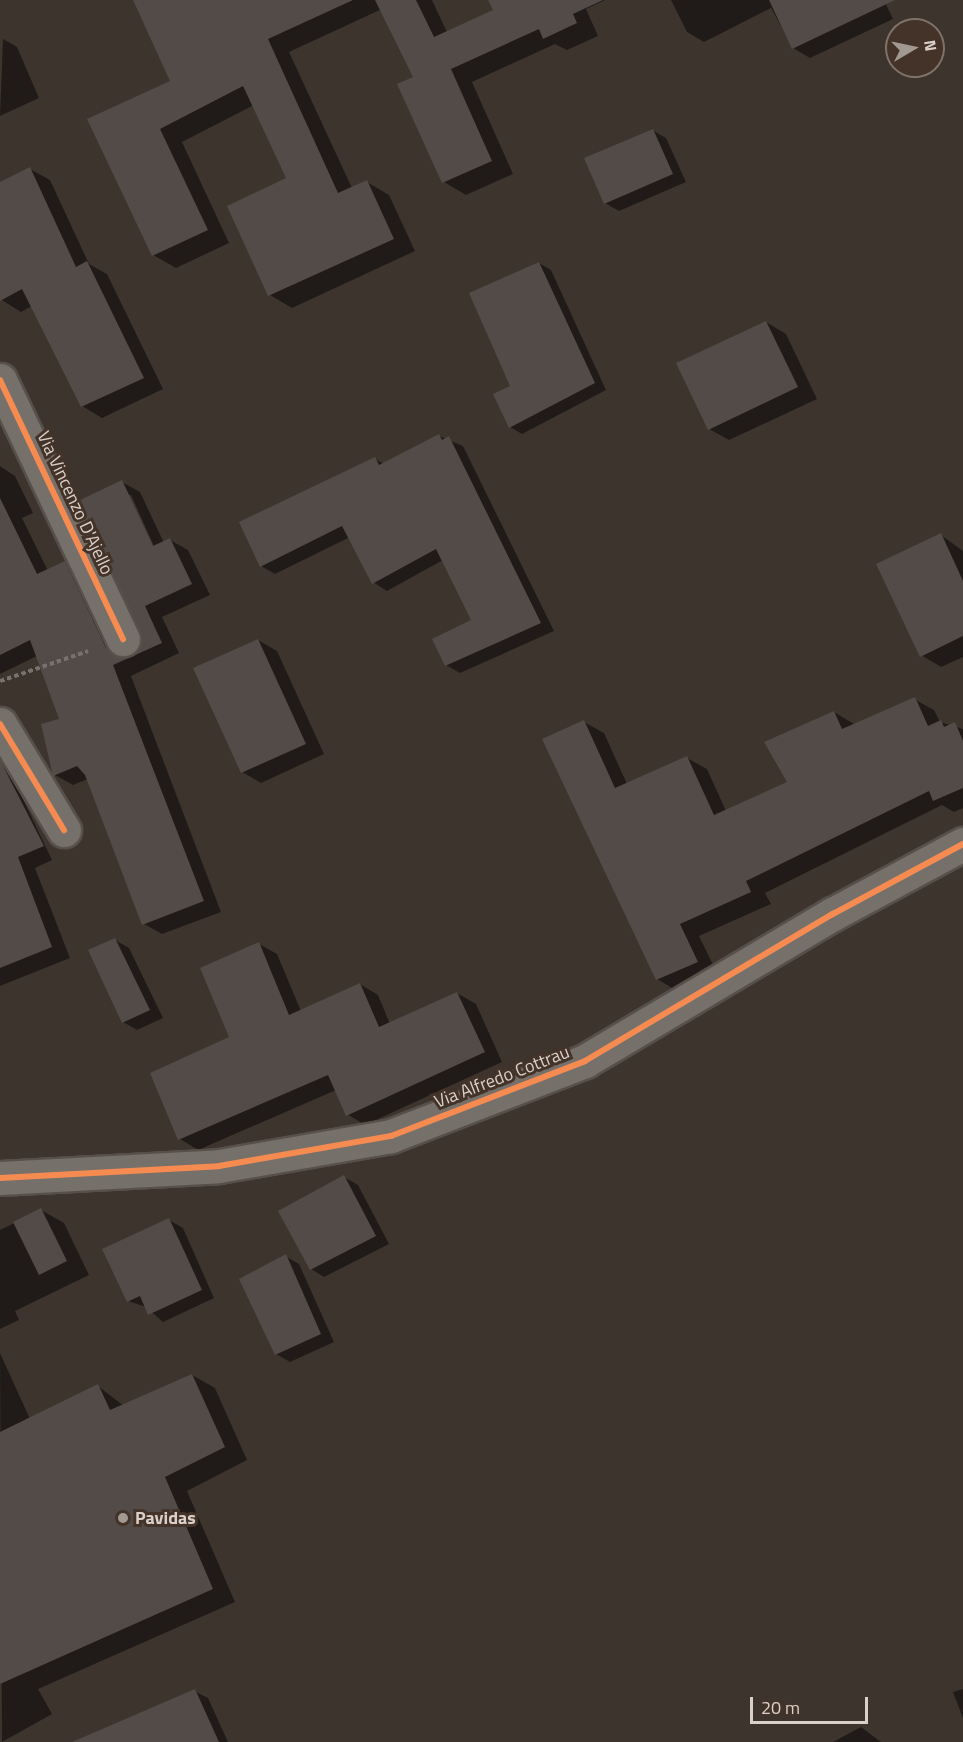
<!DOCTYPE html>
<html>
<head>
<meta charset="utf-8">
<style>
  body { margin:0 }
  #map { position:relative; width:963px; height:1742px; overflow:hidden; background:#3d342e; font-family:"Titillium Web",sans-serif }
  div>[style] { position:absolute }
  .shadow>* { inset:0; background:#0007 }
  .building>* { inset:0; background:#534b47 }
  .path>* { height:4px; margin-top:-2px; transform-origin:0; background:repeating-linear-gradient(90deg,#78716d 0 4.5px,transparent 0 7.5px) }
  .roads { filter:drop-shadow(2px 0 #57504a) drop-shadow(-2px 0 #57504a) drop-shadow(0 2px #57504a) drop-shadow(0 -2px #57504a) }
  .minor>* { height:33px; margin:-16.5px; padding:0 16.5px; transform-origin:16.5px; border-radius:16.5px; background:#76706a }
  .cycleway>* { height:6px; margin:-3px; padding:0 3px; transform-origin:3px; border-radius:3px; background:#f68b52 }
  .dots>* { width:16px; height:16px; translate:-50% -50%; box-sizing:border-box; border:3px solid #433328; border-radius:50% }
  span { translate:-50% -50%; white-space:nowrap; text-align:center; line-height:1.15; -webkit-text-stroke:6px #433328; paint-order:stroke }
  .street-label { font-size:18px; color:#dad0c9 }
  .poi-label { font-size:18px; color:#dad0c9; font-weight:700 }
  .left { translate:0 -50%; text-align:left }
  .north { position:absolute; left:885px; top:18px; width:60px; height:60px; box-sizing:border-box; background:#433328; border:2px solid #7f7268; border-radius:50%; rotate:81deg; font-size:16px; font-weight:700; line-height:24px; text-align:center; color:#dad0c9 }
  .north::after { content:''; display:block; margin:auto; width:21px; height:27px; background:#a39993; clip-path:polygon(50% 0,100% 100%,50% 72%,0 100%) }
  .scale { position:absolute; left:750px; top:1697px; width:118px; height:27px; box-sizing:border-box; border:3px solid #dad0c9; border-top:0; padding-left:8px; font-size:18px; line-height:21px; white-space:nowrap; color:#dad0c9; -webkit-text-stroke:4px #433328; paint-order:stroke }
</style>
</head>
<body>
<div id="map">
  <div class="shadow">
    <i style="clip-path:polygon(134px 0,432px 0,447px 32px,495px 11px,490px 0,605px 0,586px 9px,598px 36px,567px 50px,555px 44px,472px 82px,513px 174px,466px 195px,444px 182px,399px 85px,415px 78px,382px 9px,289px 52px,352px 188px,367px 182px,389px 195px,415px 251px,292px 308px,270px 295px,288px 179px,254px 105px,182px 142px,229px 243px,176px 268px,153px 255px,89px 120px,172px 82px)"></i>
    <i style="clip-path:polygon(671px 0,884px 0,893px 19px,810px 58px,793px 48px,771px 8px,704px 42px,687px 32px)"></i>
    <i style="clip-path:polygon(3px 39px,17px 47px,39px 98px,0 116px)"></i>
    <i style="clip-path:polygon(652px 130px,666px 138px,686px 182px,619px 211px,605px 203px)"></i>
    <i style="clip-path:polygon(30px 169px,50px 180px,89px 264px,107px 274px,163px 389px,102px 418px,82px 406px,32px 306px,21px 312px,0 299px,0 183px)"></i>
    <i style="clip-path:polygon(539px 263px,551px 270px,606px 390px,522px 434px,510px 427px)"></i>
    <i style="clip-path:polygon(766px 322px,786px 334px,817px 399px,729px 440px,709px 429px)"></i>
    <i style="clip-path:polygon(439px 436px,463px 446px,554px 631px,460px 673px,446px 665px,473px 620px,443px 560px,387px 591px,373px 582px,350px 537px,275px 574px,261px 566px,375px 459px,384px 464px)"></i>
    <i style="clip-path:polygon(evenodd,0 466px,15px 476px,33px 513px,22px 518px,48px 571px,65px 563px,84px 574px,124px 658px,139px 651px,141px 631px,122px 482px,140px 492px,164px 543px,170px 540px,188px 550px,210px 595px,162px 617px,179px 653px,131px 676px,221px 912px,162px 934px,144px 924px,88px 779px,73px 785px,55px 775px,61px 720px,37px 656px,0 674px,0 466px,128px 495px,131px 495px,157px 553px,155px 554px,128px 495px)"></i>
    <i style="clip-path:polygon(941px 535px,963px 551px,963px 657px,941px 667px,921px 655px)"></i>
    <i style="clip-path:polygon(258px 640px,277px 651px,324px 754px,261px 783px,242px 772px)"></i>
    <i style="clip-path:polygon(914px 699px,934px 710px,940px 722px,963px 729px,963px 808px,954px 812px,942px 805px,765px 893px,771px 904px,699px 936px,717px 973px,677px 991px,657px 979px,584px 722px,604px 733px,627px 784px,687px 758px,707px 769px,726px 811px,789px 783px,767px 743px,834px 712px,854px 724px)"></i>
    <i style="clip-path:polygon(0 751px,52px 860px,35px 868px,70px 958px,0 986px)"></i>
    <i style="clip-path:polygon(115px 940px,129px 948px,163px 1018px,137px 1030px,123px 1022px)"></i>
    <i style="clip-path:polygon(259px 944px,277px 954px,301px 1011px,360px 984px,378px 995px,390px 1024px,457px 993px,476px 1004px,502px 1062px,365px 1125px,347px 1114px,336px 1090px,198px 1150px,180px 1139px,231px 1038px)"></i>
    <i style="clip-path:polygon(344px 1177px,358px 1185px,389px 1244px,324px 1277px,311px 1269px)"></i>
    <i style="clip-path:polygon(41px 1210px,64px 1223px,89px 1275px,15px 1311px,19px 1320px,0 1329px,0 1230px)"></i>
    <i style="clip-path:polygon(169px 1220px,183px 1228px,214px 1298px,163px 1322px,146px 1307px,128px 1301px)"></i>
    <i style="clip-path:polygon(285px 1256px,299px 1264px,334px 1342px,290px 1362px,276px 1354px)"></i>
    <i style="clip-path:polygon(0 1353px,30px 1419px,98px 1386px,124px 1406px,192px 1375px,215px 1388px,247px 1460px,187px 1491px,235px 1602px,38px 1689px,52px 1714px,2px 1742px)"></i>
    <i style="clip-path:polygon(963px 1689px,963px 1718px,953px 1692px)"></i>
    <i style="clip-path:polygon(194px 1691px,208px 1698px,228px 1742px,91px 1742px)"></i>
    <i style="clip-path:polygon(861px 1727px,881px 1742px,833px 1742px)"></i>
  </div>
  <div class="building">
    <i style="clip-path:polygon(133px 0,353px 0,268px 39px,338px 193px,367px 180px,394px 239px,268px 296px,227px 206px,286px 178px,243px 86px,160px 129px,208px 230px,152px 256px,87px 119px,170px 81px)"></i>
    <i style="clip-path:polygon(375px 0,416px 0,434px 37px,493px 10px,488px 0,603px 0,573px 14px,577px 23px,543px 39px,539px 29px,451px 69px,492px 161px,442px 183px,397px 84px,413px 77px)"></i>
    <i style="clip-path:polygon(769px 0,895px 0,792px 49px)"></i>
    <i style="clip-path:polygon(653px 129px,673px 174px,604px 204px,584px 158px)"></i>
    <i style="clip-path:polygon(30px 167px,76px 267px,87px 261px,144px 378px,81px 407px,22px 289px,0 301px,0 182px)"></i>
    <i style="clip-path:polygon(539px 262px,595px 383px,509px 428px,493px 394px,510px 386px,469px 293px)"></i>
    <i style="clip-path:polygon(766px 321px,798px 387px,708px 430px,676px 363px)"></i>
    <i style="clip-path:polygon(439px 434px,442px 440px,449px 436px,541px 623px,445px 666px,432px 639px,471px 620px,436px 549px,372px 584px,342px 526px,260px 567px,239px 522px,375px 457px,379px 465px)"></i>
    <i style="clip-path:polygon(122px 480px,153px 546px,170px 538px,192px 584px,145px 606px,162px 643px,113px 665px,204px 901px,142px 925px,85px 775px,77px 766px,53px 776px,41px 724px,59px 719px,30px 640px,0 655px,0 498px,37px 574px,65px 561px,106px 648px,121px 658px,138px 650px,140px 631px,78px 501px)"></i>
    <i style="clip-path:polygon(941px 533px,963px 581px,963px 636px,920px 657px,876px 564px)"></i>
    <i style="clip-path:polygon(258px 639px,306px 744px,241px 773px,193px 668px)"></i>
    <i style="clip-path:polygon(915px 697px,928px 726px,941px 720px,944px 727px,955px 722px,963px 741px,963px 788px,933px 801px,929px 791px,746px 881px,751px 892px,680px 924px,698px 962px,656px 980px,542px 739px,584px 720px,615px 788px,687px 756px,714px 815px,787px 782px,764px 742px,834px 711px,842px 729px)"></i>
    <i style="clip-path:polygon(0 760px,44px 846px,18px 857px,52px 947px,0 968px)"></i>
    <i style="clip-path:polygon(115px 938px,150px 1010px,122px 1023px,88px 950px)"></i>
    <i style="clip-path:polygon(259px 942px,289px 1015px,360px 983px,379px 1027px,457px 992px,485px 1052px,346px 1116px,328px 1075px,178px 1140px,150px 1073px,229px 1037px,200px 968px)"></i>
    <i style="clip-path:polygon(344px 1175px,376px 1236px,310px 1270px,278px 1211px)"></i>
    <i style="clip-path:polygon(41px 1208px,67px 1261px,39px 1275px,13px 1222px)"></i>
    <i style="clip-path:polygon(169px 1218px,202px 1290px,148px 1315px,140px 1296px,127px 1302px,102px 1249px)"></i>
    <i style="clip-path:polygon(286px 1254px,321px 1334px,275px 1355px,239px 1279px)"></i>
    <i style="clip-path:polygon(192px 1374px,225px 1447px,165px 1477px,213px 1589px,0 1684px,0 1432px,98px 1384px,110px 1410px)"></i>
    <i style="clip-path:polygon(195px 1689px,219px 1742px,72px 1742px)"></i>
  </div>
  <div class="path">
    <i style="left:0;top:681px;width:93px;rotate:-18.8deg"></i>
  </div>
  <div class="roads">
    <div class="minor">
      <i style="left:0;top:380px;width:287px;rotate:64.6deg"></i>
      <i style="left:0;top:724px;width:124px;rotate:58.9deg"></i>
      <i style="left:0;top:1178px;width:219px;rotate:-3.1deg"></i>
      <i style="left:219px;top:1166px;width:175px;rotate:-9.9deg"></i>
      <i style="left:391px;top:1136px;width:208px;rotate:-21.1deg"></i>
      <i style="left:585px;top:1061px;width:288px;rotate:-30.7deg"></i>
      <i style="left:833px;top:914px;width:148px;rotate:-28.3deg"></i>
    </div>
  </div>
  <div class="cycleway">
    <i style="left:0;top:380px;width:287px;rotate:64.6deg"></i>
    <i style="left:0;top:724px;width:124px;rotate:58.9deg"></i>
    <i style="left:0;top:1178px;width:219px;rotate:-3.1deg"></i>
    <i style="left:219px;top:1166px;width:175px;rotate:-9.9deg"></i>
    <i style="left:391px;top:1136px;width:208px;rotate:-21.1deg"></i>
    <i style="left:585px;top:1061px;width:288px;rotate:-30.7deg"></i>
    <i style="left:833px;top:914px;width:148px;rotate:-28.3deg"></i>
  </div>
  <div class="dots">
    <i style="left:123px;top:1518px;background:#a39993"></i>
  </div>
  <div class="street-label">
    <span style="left:75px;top:503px;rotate:65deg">Via Vincenzo D'Ajello</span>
    <span style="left:502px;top:1077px;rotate:-21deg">Via Alfredo Cottrau</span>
  </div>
  <div class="poi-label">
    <span class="left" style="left:135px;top:1518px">Pavidas</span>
  </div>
  <div class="north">N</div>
  <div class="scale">20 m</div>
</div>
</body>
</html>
